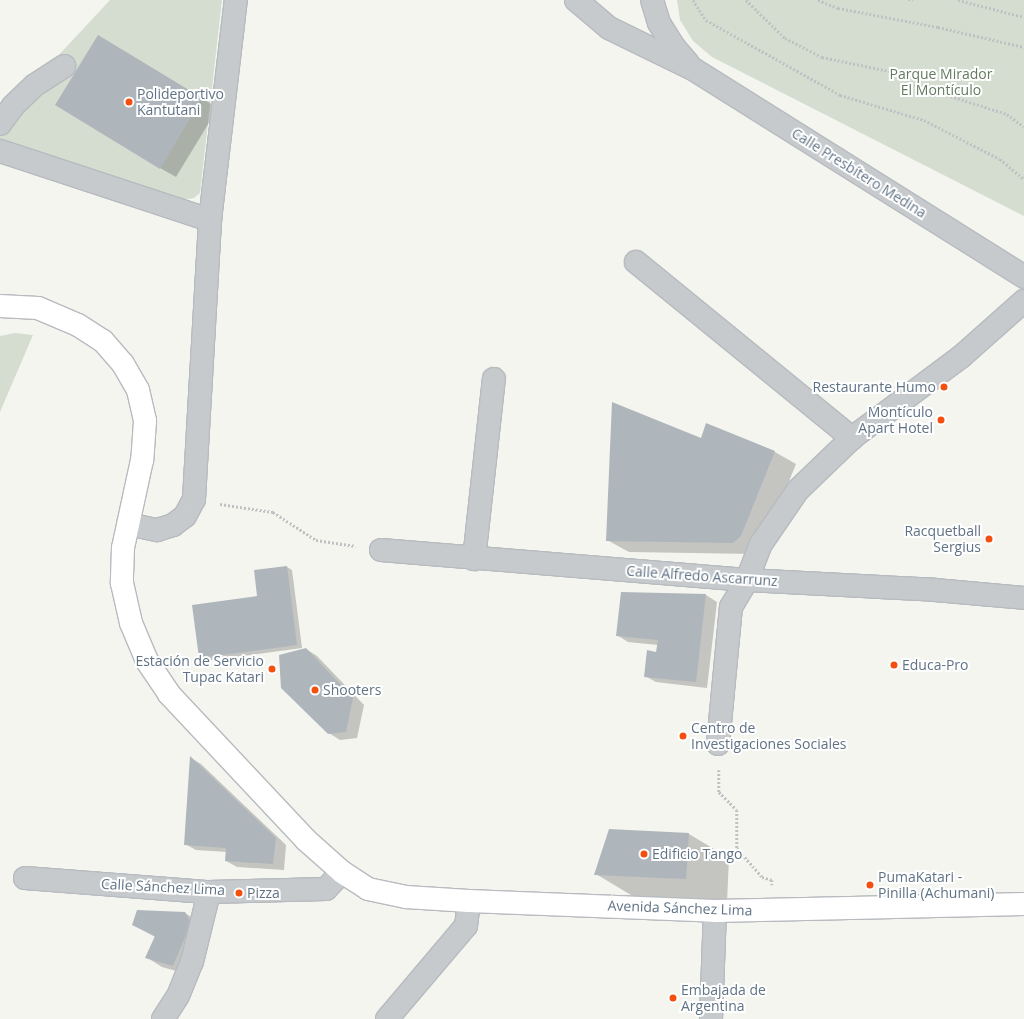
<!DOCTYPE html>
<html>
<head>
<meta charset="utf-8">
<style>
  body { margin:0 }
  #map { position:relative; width:1024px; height:1019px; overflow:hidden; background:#f5f5f0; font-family:"Open Sans",sans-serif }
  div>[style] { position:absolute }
  .green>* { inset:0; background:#d5ddd1 }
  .shadow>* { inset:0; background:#0003 }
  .building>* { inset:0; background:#aeb6bb }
  .path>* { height:2.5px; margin-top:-1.25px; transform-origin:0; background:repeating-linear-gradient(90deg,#bfc1c3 0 2px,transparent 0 4px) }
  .roads { filter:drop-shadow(1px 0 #b7bbbf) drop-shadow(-1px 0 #b7bbbf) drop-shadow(0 1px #b7bbbf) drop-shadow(0 -1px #b7bbbf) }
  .minor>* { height:22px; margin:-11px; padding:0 11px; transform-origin:11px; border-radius:11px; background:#c6cacd }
  .major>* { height:22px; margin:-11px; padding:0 11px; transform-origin:11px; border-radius:11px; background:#fff }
  .dots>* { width:11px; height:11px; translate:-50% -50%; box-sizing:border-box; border:2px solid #fff; border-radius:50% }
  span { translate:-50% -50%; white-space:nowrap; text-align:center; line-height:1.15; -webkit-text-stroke:4px #fff; paint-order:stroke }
  .park-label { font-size:14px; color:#647b60 }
  .poi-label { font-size:14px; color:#607385 }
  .left { translate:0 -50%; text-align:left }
  .right { translate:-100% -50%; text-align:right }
  .street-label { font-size:14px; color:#607385 }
</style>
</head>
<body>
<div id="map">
  <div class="green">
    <i style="clip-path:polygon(110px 0,222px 0,200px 193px,194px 198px,180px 200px,0 141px,0 118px)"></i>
    <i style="clip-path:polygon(677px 0,1024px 0,1024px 216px,712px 57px,693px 41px,680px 20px)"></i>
    <i style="clip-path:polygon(15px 333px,33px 335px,0 412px,0 336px)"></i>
  </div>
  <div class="shadow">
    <i style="clip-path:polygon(114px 45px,218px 108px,176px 177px,160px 168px)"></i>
    <i style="clip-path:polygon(707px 425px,775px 452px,796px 464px,762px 548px,755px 554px,629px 552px,607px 540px,701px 439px)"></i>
    <i style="clip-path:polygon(287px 567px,292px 570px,302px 648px,205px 661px,200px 658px)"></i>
    <i style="clip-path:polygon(706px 595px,717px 602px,707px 688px,656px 682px,645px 676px,657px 653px,658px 645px,628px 642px,617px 635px)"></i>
    <i style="clip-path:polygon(306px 649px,317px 656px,364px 705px,357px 738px,340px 740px,329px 733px)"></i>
    <i style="clip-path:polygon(191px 758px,201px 764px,286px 845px,284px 870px,237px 867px,226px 861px,227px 852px,196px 850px,185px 844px)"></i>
    <i style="clip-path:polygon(689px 834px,729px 858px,727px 902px,636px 898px,596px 874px)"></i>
    <i style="clip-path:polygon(185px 913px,201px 923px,190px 975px,162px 967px,146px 957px,155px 937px,133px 925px)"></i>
  </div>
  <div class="building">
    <i style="clip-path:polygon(98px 35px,202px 98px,160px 169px,55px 105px)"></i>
    <i style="clip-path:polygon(612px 402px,701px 438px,706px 423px,775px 451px,741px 536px,733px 543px,606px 541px)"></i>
    <i style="clip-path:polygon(287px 566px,297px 645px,199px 658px,192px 605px,257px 596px,254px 570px)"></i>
    <i style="clip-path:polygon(621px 592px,706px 594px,696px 682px,644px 677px,647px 650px,656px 652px,658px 640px,616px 636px)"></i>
    <i style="clip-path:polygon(306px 648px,353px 698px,346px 732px,328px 734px,281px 688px,279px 655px)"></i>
    <i style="clip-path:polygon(190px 756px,276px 838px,273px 864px,225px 861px,226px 848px,184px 845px)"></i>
    <i style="clip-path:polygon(609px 829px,689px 833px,686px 879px,594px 875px)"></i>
    <i style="clip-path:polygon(137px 910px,185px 912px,191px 923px,173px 966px,145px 958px,155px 936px,132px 925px)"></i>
  </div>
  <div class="path">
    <i style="left:693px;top:0;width:24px;rotate:57deg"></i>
    <i style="left:706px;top:20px;width:154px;rotate:29.2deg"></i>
    <i style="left:840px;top:95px;width:88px;rotate:16.6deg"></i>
    <i style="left:924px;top:120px;width:85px;rotate:27.2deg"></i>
    <i style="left:1000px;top:159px;width:31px;rotate:40deg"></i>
    <i style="left:746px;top:0;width:54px;rotate:44.3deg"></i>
    <i style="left:785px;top:38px;width:42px;rotate:27.2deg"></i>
    <i style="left:822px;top:57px;width:78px;rotate:11.9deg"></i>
    <i style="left:898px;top:73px;width:22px;rotate:34deg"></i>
    <i style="left:916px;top:85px;width:96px;rotate:17.7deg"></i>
    <i style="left:1007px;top:114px;width:21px;rotate:37deg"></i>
    <i style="left:818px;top:0;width:22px;rotate:22deg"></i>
    <i style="left:838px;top:8px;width:102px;rotate:10.8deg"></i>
    <i style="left:938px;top:27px;width:88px;rotate:13.1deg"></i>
    <i style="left:908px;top:0;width:5px"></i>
    <i style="left:958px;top:0;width:68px;rotate:14.4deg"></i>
    <i style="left:220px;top:504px;width:54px;rotate:8.6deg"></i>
    <i style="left:273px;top:512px;width:51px;rotate:33.1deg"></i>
    <i style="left:316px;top:540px;width:40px;rotate:8.5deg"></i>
    <i style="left:719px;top:770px;width:22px;rotate:90deg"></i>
    <i style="left:719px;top:792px;width:25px;rotate:45deg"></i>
    <i style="left:737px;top:810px;width:38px;rotate:90deg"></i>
    <i style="left:737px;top:848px;width:38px;rotate:49deg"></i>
    <i style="left:762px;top:877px;width:10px;rotate:17deg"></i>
    <i style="left:772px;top:880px;width:5px;rotate:90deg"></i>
  </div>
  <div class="roads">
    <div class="minor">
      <i style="left:576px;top:0;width:43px;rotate:40.3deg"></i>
      <i style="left:609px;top:28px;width:93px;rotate:26deg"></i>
      <i style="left:693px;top:69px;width:391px;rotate:32.1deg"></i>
      <i style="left:652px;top:0;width:24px;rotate:73deg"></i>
      <i style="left:659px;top:23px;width:28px;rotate:58deg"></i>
      <i style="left:674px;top:47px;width:21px;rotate:49deg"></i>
      <i style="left:0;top:124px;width:22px;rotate:-54deg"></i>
      <i style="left:13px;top:106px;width:30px;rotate:-44deg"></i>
      <i style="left:35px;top:85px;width:35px;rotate:-33deg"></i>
      <i style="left:0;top:151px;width:221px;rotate:18.2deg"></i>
      <i style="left:636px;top:262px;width:279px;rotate:39.2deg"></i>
      <i style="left:128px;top:524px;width:30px;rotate:12deg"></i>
      <i style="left:157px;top:530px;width:17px;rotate:-17deg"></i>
      <i style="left:173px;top:525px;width:15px;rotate:-37deg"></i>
      <i style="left:185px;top:516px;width:19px;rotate:-62deg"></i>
      <i style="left:194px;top:499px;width:279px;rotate:-86.7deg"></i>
      <i style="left:210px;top:220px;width:222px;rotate:-83.3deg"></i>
      <i style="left:381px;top:550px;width:367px;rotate:4.7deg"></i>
      <i style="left:747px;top:580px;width:188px;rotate:3deg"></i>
      <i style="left:935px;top:590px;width:89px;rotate:5.1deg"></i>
      <i style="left:474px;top:559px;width:181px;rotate:-83.7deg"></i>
      <i style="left:718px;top:744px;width:138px;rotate:-84.6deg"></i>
      <i style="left:731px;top:607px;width:31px;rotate:-59deg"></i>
      <i style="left:747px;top:580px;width:39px;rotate:-69deg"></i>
      <i style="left:761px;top:544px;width:65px;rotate:-55.6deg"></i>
      <i style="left:798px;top:490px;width:75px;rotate:-43.9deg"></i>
      <i style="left:852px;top:438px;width:137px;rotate:-36.7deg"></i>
      <i style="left:962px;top:356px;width:83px;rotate:-41.6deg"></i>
      <i style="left:25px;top:878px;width:185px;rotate:4.4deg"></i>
      <i style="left:209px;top:892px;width:117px;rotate:-1.5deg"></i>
      <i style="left:326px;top:889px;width:23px;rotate:-47deg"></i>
      <i style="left:163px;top:1019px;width:27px;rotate:-57deg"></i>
      <i style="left:178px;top:996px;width:37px;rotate:-68deg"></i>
      <i style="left:192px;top:962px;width:72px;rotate:-76.3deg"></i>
      <i style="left:387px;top:1019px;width:122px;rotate:-49.7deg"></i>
      <i style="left:466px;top:926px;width:25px;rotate:-83deg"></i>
      <i style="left:711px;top:1019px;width:108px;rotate:-87.9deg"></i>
    </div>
    <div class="major">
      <i style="left:0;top:306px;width:38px;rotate:3deg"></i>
      <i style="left:38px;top:308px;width:43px;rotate:23deg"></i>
      <i style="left:78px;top:325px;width:30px;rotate:33deg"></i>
      <i style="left:103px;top:341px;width:30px;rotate:49deg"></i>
      <i style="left:123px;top:364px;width:30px;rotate:60deg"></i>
      <i style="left:138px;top:390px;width:32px;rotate:77deg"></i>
      <i style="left:145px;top:421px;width:39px;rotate:94deg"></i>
      <i style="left:142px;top:460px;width:90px;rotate:102.2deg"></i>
      <i style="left:123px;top:548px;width:35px;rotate:92deg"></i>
      <i style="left:122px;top:583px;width:41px;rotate:77.3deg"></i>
      <i style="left:131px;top:623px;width:41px;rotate:67.2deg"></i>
      <i style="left:147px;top:661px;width:40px;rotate:56deg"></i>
      <i style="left:169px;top:694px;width:200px;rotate:46.8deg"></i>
      <i style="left:306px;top:840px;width:48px;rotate:41.6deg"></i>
      <i style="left:342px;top:872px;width:31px;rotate:33deg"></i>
      <i style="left:368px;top:889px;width:39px;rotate:12deg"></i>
      <i style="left:406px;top:897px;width:63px;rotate:3.6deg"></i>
      <i style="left:469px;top:901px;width:246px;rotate:2.3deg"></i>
      <i style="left:715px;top:911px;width:309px;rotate:-1.3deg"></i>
    </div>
  </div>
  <div class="dots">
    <i style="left:129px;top:102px;background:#f54f10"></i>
    <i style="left:944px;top:387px;background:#f54f10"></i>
    <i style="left:941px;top:420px;background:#f54f10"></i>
    <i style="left:989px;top:539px;background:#f54f10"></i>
    <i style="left:894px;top:665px;background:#f54f10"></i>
    <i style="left:272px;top:669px;background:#f54f10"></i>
    <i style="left:315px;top:690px;background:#f54f10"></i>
    <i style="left:683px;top:736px;background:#f54f10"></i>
    <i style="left:644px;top:854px;background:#f54f10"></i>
    <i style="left:870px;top:885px;background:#f54f10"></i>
    <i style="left:239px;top:893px;background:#f54f10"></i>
    <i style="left:673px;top:998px;background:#f54f10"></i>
  </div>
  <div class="park-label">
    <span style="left:941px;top:82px">Parque Mirador<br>El Montículo</span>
  </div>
  <div class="poi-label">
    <span class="left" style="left:137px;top:102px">Polideportivo<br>Kantutani</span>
    <span class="right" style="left:936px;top:387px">Restaurante Humo</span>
    <span class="right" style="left:933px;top:420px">Montículo<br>Apart Hotel</span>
    <span class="right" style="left:981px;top:539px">Racquetball<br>Sergius</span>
    <span class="right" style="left:264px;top:669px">Estación de Servicio<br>Tupac Katari</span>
    <span class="left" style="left:902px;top:665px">Educa-Pro</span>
    <span class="left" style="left:323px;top:690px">Shooters</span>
    <span class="left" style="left:691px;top:736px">Centro de<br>Investigaciones Sociales</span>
    <span class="left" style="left:652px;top:854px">Edificio Tango</span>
    <span class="left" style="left:878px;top:885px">PumaKatari -<br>Pinilla (Achumani)</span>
    <span class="left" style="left:247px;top:893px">Pizza</span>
    <span class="left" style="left:681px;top:998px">Embajada de<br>Argentina</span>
  </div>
  <div class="street-label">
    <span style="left:859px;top:173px;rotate:32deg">Calle Presbítero Medina</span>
    <span style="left:702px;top:576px;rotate:4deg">Calle Alfredo Ascarrunz</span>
    <span style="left:163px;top:887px;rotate:3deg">Calle Sánchez Lima</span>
    <span style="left:680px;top:908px;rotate:2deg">Avenida Sánchez Lima</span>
  </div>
</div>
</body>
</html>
